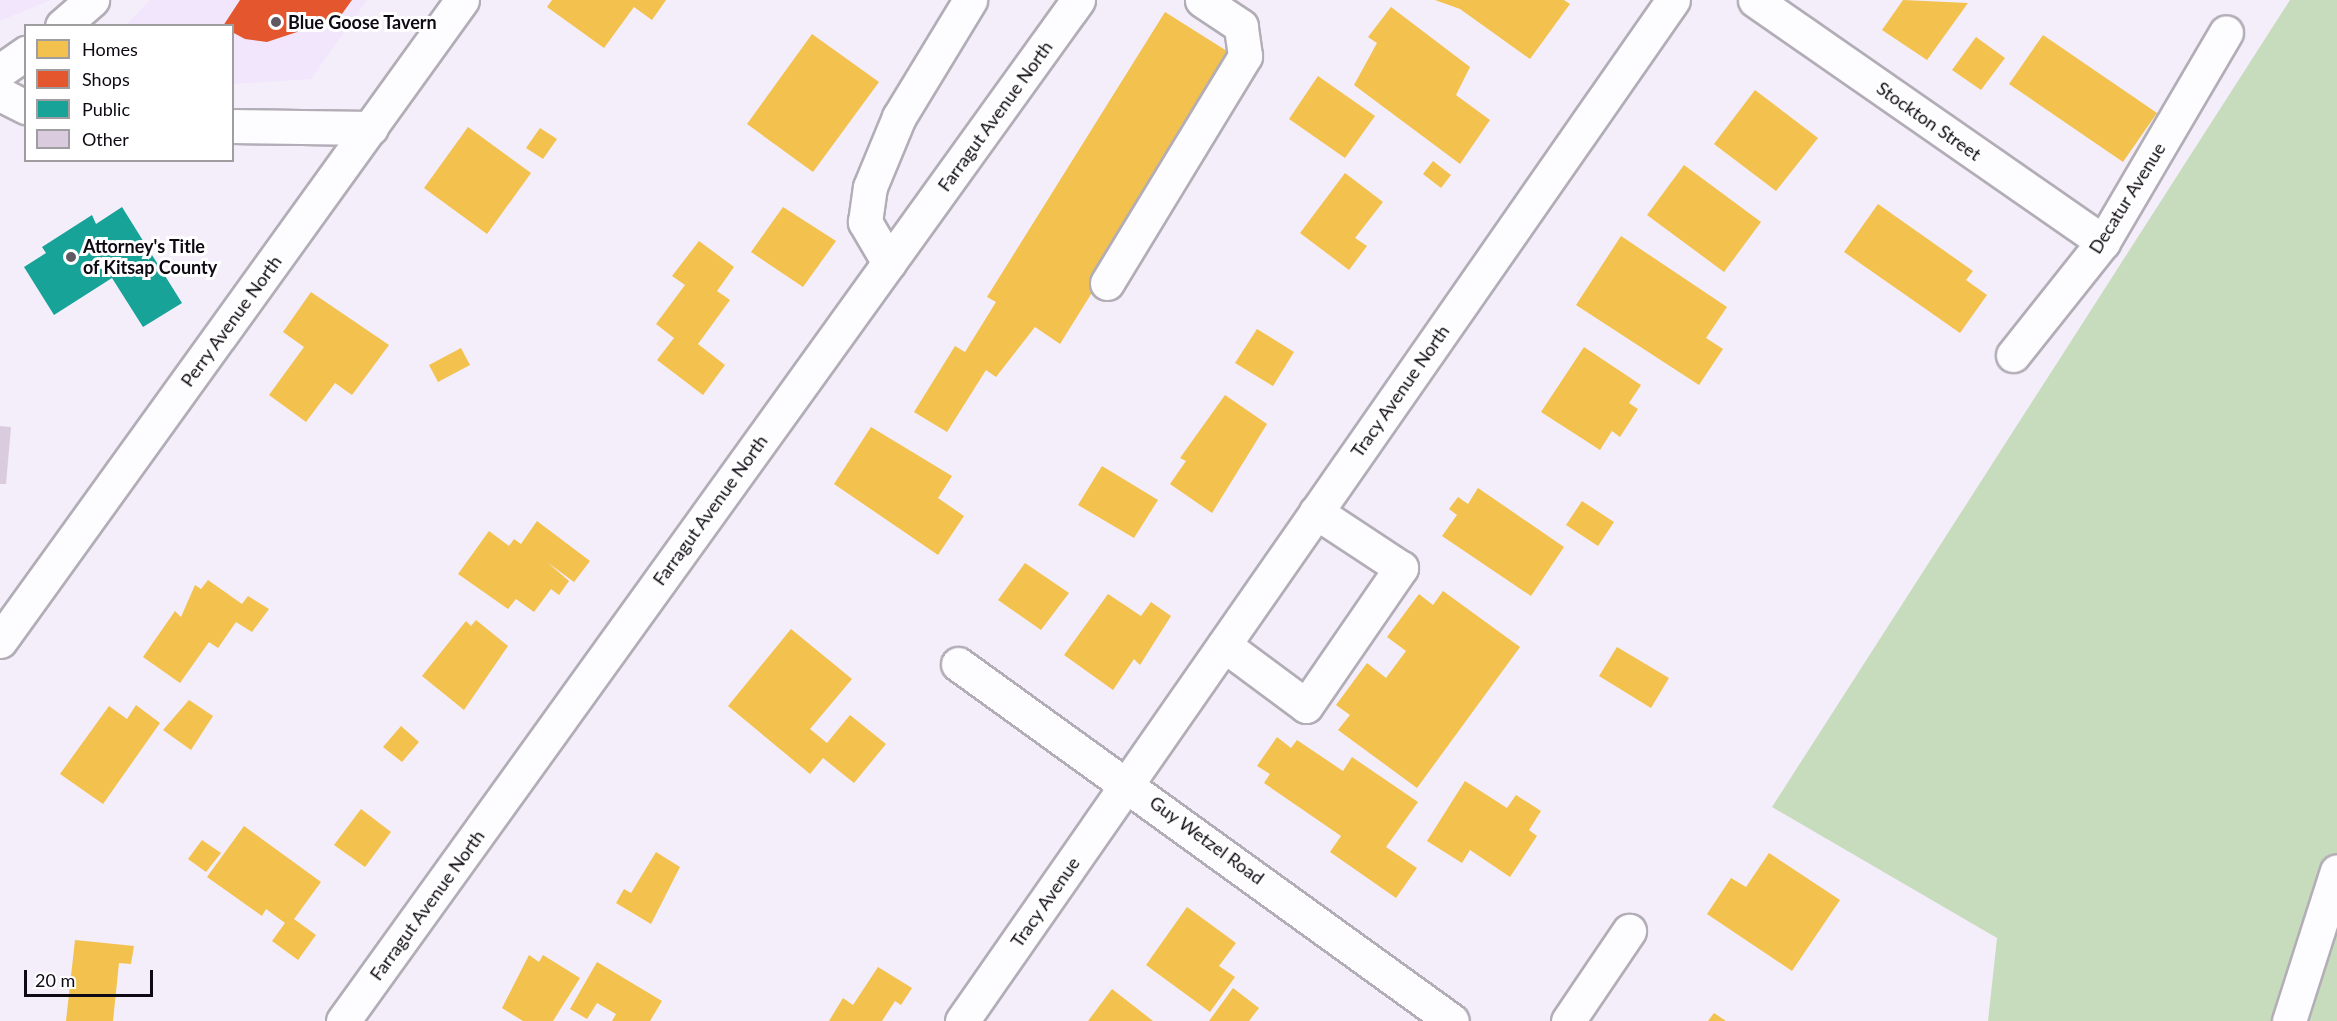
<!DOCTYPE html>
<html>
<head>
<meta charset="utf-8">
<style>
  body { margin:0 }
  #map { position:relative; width:2337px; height:1021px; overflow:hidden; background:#f4eefa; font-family:Lato,sans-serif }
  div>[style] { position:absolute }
  .built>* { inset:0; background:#f1e6fb }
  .green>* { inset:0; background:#c7dcbc }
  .homes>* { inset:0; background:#f2c14e }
  .shops>* { inset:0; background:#e4572e }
  .public>* { inset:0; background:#17a398 }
  .building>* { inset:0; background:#dbcbde }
  .roads { filter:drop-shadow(2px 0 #b2adb6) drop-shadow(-2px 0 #b2adb6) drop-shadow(0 2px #b2adb6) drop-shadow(0 -2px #b2adb6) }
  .minor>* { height:33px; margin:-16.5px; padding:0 16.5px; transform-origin:16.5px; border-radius:16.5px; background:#fdfcfe }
  .major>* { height:33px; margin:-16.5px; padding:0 16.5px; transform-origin:16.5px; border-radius:16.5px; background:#fdfcfe }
  .dots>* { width:16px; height:16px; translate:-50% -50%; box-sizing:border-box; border:3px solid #fff; border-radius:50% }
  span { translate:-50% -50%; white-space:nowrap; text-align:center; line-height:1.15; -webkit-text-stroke:6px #fff; paint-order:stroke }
  .poi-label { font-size:18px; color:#0e0912; font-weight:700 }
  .left { translate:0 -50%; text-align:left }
  .street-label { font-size:18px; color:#0e0912 }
  .legend { position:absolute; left:24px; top:24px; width:210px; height:138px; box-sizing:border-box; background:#fff; border:2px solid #9f9da0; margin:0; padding:8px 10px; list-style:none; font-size:18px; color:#0e0912 }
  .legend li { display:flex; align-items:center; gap:12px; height:30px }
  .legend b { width:30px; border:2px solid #9f9da0 }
  .scale { position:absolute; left:24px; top:970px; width:129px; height:27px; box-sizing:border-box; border:3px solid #0e0912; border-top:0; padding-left:8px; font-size:18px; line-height:21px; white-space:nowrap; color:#0e0912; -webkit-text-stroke:4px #fff; paint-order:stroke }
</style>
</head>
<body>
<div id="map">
  <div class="built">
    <i style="clip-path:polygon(0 0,50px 0,0 21px)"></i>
    <i style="clip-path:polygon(150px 0,367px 0,311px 79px,233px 84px,232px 26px,125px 26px)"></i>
  </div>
  <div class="green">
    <i style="clip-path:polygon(2290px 0,2337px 0,2337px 1021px,1988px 1021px,1997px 938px,1772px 807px)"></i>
  </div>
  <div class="homes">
    <i style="clip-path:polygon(552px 0,666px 0,652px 20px,634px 7px,604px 48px,547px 7px)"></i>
    <i style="clip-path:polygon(1435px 0,1564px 0,1570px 4px,1530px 59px,1460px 9px)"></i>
    <i style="clip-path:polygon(1903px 0,1968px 3px,1927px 60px,1882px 30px)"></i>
    <i style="clip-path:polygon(1391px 7px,1470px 67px,1456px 95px,1490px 120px,1460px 164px,1354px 85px,1377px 43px,1368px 37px)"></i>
    <i style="clip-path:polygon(1165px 12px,1238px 58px,1060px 344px,1035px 327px,996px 377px,986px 370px,947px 432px,914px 412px,955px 346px,965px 352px,996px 302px,987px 297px)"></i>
    <i style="clip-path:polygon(812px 34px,879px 82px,813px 172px,747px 124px)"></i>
    <i style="clip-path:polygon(2043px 35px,2157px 113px,2123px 162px,2009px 84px)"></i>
    <i style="clip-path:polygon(1976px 37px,2005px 58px,1981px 90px,1952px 70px)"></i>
    <i style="clip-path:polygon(1318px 76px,1375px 116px,1345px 158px,1289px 119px)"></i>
    <i style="clip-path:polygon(1755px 90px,1818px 138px,1776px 191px,1714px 144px)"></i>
    <i style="clip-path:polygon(468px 127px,531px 173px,487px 234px,424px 188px)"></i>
    <i style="clip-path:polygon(540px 128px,557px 139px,543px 159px,526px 148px)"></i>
    <i style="clip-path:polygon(1433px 161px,1451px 175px,1441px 188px,1423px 174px)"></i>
    <i style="clip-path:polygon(1684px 165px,1761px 222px,1724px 272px,1647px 215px)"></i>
    <i style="clip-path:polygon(1345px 173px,1383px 202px,1355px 238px,1367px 246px,1349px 270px,1300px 233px)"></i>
    <i style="clip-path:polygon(1878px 204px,1973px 271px,1966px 280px,1987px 295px,1960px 333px,1844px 252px)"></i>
    <i style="clip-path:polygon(783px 207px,836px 241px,803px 287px,751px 252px)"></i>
    <i style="clip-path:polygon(1621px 236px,1727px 307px,1706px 338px,1723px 349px,1699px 385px,1576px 305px)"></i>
    <i style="clip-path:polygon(699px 241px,734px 267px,717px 291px,730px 300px,698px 344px,725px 365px,703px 395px,657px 360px,674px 338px,656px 324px,685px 285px,672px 276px)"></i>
    <i style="clip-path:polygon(311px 292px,389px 345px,352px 395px,335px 383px,306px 422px,269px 395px,304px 347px,283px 332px)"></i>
    <i style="clip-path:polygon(1257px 329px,1294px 352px,1273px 386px,1235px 363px)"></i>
    <i style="clip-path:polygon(1584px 347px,1641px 385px,1629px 403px,1638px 409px,1620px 437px,1612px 431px,1600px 450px,1541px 412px)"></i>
    <i style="clip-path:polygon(461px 348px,470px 365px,438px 382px,429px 365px)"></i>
    <i style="clip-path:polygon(1225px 395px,1267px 424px,1212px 513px,1170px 484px,1186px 461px,1180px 458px)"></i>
    <i style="clip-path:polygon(871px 427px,952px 476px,938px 498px,964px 516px,938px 555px,834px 484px)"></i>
    <i style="clip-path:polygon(1102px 466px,1158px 500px,1134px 538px,1078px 505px)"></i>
    <i style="clip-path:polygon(1478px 488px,1564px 547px,1531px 596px,1442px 536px,1457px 515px,1449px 509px,1458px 497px,1468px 504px)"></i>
    <i style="clip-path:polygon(1582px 501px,1614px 522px,1598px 546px,1566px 525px)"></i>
    <i style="clip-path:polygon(537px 521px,590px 561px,574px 582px,547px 562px,569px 581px,559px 595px,551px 589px,534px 612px,516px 599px,508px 609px,458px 574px,489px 531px,509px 546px,514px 539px,521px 544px)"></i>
    <i style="clip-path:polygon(1025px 563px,1069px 593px,1041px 630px,998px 600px)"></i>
    <i style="clip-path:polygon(208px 580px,242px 604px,248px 596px,269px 609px,252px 632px,236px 622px,218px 648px,209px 642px,180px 683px,143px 657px,175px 611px,181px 617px,195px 585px,201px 589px)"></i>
    <i style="clip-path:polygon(1443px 591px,1520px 647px,1417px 788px,1338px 730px,1350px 715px,1336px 705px,1367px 663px,1386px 678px,1406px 651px,1387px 637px,1419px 594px,1433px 605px)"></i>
    <i style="clip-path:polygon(1108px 594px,1141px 616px,1151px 602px,1171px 616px,1140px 665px,1134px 659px,1113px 690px,1064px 655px)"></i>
    <i style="clip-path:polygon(476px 620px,508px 646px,464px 710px,422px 676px,466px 621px,471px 626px)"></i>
    <i style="clip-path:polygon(791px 629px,852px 679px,810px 729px,827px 743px,850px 715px,886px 744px,854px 783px,823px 758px,810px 774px,728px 706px)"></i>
    <i style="clip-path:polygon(1617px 647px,1669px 678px,1651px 708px,1599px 676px)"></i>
    <i style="clip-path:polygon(189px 700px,213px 716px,191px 750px,163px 730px)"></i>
    <i style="clip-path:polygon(136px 705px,160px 723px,103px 804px,60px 774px,109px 706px,127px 719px)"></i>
    <i style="clip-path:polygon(401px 726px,419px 742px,402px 762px,383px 747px)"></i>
    <i style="clip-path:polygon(1277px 737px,1291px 748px,1297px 740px,1343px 771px,1352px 757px,1418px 802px,1386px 847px,1417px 868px,1396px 898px,1330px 852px,1341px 836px,1264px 783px,1270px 774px,1257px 766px)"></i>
    <i style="clip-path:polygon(1465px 781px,1507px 808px,1516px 795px,1541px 811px,1529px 830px,1537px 836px,1510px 877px,1470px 850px,1462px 863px,1427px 841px)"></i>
    <i style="clip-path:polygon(361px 809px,391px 832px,365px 867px,334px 845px)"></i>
    <i style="clip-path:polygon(244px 826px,321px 882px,294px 919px,316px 935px,298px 960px,272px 941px,285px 923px,266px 909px,262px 916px,207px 877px)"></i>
    <i style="clip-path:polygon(202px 840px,221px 853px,206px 872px,188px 859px)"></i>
    <i style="clip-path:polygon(656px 852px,680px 867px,651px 924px,616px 903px,624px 889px,631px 893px)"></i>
    <i style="clip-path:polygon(1769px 853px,1840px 900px,1792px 971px,1707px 914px,1731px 878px,1746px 887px)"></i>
    <i style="clip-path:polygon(1187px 907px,1236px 943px,1219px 966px,1235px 977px,1210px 1012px,1146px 965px)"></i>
    <i style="clip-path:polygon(75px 940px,134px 946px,131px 964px,119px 963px,113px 1021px,66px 1021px)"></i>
    <i style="clip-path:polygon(529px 955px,539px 962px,543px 955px,580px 978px,553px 1021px,523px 1021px,502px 1008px)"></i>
    <i style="clip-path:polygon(597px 962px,662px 1001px,650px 1021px,612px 1021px,616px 1014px,597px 1003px,587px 1019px,570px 1009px)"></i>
    <i style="clip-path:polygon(878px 967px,912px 988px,901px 1005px,895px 1001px,882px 1021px,829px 1021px,843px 998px,853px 1005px)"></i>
    <i style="clip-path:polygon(1233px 988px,1259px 1008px,1249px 1021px,1209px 1021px)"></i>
    <i style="clip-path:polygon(1112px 989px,1153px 1021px,1088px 1021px)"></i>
    <i style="clip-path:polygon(1714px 1013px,1726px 1021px,1708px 1021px)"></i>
  </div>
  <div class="shops">
    <i style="clip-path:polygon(240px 0,352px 0,339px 18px,267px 42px,245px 39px,232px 32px,232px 26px,223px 26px)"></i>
  </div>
  <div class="public">
    <i style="clip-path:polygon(122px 207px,182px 303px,143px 327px,112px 278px,54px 315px,24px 267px,46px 253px,42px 247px,92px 215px,96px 224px)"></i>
  </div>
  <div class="building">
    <i style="clip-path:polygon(0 426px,11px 427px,6px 484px,0 484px)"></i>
  </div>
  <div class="roads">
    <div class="minor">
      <i style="left:1755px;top:0;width:424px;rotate:34.8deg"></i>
      <i style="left:0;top:94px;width:29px;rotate:27deg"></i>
      <i style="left:232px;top:126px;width:139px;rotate:0.8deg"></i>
      <i style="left:889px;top:263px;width:48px;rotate:-120.3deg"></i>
      <i style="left:865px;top:222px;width:35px;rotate:-82deg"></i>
      <i style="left:870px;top:187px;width:76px;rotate:-67.5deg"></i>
      <i style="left:899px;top:117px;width:137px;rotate:-58.7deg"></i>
      <i style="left:1107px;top:283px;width:266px;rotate:-58.7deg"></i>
      <i style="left:1245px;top:56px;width:30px;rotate:-98deg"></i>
      <i style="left:1241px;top:26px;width:47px;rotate:-146.3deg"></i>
      <i style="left:2013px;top:355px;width:144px;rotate:-51.5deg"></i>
      <i style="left:2103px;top:242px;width:243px;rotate:-59.6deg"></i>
      <i style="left:0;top:641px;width:790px;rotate:-54.22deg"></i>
      <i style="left:1224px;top:645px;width:102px;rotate:36.6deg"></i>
      <i style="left:1306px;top:706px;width:168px;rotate:-55.5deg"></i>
      <i style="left:1401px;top:568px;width:102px;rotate:-146.6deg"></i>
      <i style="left:958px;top:664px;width:609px;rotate:35.85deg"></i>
      <i style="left:343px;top:1021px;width:1258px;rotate:-54.25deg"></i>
      <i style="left:962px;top:1021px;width:1244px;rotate:-55.15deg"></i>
      <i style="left:1568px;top:1021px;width:109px;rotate:-55.9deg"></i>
      <i style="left:2289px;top:1021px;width:157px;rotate:-72.3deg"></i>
    </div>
    <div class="major">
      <i style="left:62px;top:26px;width:40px;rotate:-41deg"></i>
      <i style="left:0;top:71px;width:32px;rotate:-35deg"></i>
    </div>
  </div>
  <div class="dots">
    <i style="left:276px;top:22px;background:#5e5963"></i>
    <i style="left:71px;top:257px;background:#5e5963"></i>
  </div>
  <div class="poi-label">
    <span class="left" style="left:288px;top:22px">Blue Goose Tavern</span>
    <span class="left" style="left:83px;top:257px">Attorney's Title<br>of Kitsap County</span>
  </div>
  <div class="street-label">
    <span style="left:995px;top:116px;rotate:-54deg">Farragut Avenue North</span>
    <span style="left:1929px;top:121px;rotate:35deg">Stockton Street</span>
    <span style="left:2127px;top:198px;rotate:-58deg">Decatur Avenue</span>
    <span style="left:231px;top:321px;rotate:-54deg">Perry Avenue North</span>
    <span style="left:1400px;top:391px;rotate:-55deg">Tracy Avenue North</span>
    <span style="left:710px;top:510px;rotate:-54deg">Farragut Avenue North</span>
    <span style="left:1207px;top:840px;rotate:36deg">Guy Wetzel Road</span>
    <span style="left:1045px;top:902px;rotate:-55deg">Tracy Avenue</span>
    <span style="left:427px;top:905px;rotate:-54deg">Farragut Avenue North</span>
  </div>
  <ul class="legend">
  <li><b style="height:16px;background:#f2c14e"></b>Homes</li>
  <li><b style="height:16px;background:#e4572e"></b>Shops</li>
  <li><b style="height:16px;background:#17a398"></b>Public</li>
  <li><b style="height:16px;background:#dbcbde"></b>Other</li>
  </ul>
  <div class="scale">20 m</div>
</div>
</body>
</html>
